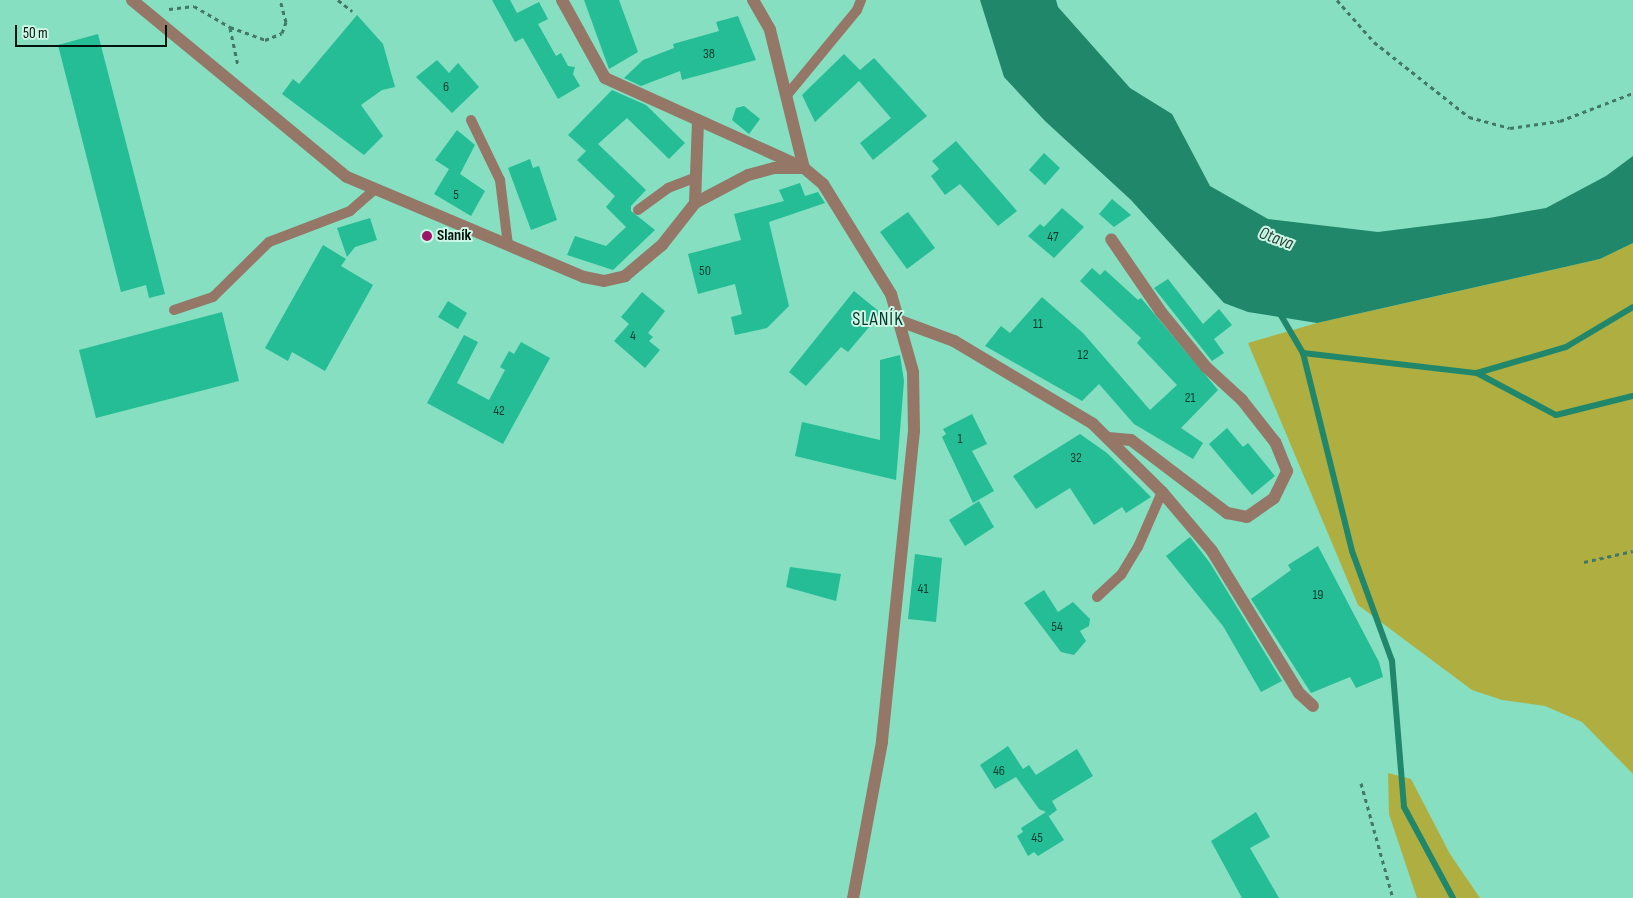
<!DOCTYPE html>
<html>
<head>
<meta charset="utf-8">
<style>
  body { margin:0 }
  #map { position:relative; width:1633px; height:898px; overflow:hidden; background:#85dfc0; font-family:"Sofia Sans Condensed",sans-serif }
  div>[style] { position:absolute }
  .green>* { inset:0; background:#afaf41 }
  .water>* { inset:0; background:#21876a }
  .stream>* { height:6px; margin:-3px; padding:0 3px; transform-origin:3px; border-radius:3px; background:#21876a }
  .building>* { inset:0; background:#25bd95 }
  .path>* { height:3px; margin-top:-1.5px; transform-origin:0; background:repeating-linear-gradient(90deg,#427865 0 4px,transparent 0 8px) }
  .service>* { height:10px; margin:-5px; padding:0 5px; transform-origin:5px; border-radius:5px; background:#957767 }
  .minor>* { height:12px; margin:-6px; padding:0 6px; transform-origin:6px; border-radius:6px; background:#957767 }
  .tertiary>* { height:12px; margin:-6px; padding:0 6px; transform-origin:6px; border-radius:6px; background:#957767 }
  .dots>* { width:14px; height:14px; translate:-50% -50%; box-sizing:border-box; border:2px solid #ccf6e5; border-radius:50% }
  span { translate:-50% -50%; white-space:nowrap; text-align:center; line-height:1.15; -webkit-text-stroke:4px #ccf6e5; paint-order:stroke }
  .number-label { font-size:14px; color:#093e2e }
  .number-label span { -webkit-text-stroke-width:0 }
  .poi-label { font-size:16px; color:#00140c; font-weight:700 }
  .left { translate:0 -50%; text-align:left }
  .water-label { font-size:18px; color:#2b483d; font-style:italic }
  .quarter-label { font-size:19px; color:#063b2d; letter-spacing:1px }
  .scale { position:absolute; left:15px; top:25px; width:152px; height:22px; box-sizing:border-box; border:2px solid #00140c; border-top:0; padding-left:6px; font-size:15px; line-height:18px; white-space:nowrap; color:#00140c; -webkit-text-stroke:4px #ccf6e5; paint-order:stroke }
</style>
</head>
<body>
<div id="map">
  <div class="green">
    <i style="clip-path:polygon(1633px 243px,1633px 774px,1582px 722px,1545px 706px,1502px 700px,1472px 690px,1358px 605px,1248px 343px,1317px 323px,1600px 259px)"></i>
    <i style="clip-path:polygon(1388px 773px,1411px 779px,1450px 854px,1480px 898px,1417px 898px,1389px 814px)"></i>
  </div>
  <div class="water">
    <i style="clip-path:polygon(980px 0,1056px 0,1058px 7px,1130px 88px,1172px 114px,1210px 186px,1268px 219px,1378px 232px,1489px 218px,1546px 208px,1606px 176px,1633px 156px,1633px 243px,1600px 259px,1317px 323px,1248px 312px,1224px 303px,1131px 200px,1045px 121px,1004px 77px)"></i>
  </div>
  <div class="stream">
    <i style="left:1279px;top:312px;width:48px;rotate:59.7deg"></i>
    <i style="left:1303px;top:353px;width:204px;rotate:76.1deg"></i>
    <i style="left:1352px;top:551px;width:117px;rotate:70deg"></i>
    <i style="left:1392px;top:661px;width:146px;rotate:85.3deg"></i>
    <i style="left:1404px;top:807px;width:103px;rotate:61.7deg"></i>
    <i style="left:1303px;top:353px;width:175px;rotate:6.6deg"></i>
    <i style="left:1477px;top:373px;width:93px;rotate:-16.3deg"></i>
    <i style="left:1566px;top:347px;width:78px;rotate:-30.8deg"></i>
    <i style="left:1477px;top:373px;width:89px;rotate:28deg"></i>
    <i style="left:1556px;top:415px;width:79px;rotate:-13.9deg"></i>
  </div>
  <div class="building">
    <i style="clip-path:polygon(492px 0,510px 0,517px 13px,539px 2px,548px 19px,538px 24px,556px 56px,561px 53px,568px 66px,575px 67px,573px 74px,580px 86px,558px 99px,523px 38px,515px 42px)"></i>
    <i style="clip-path:polygon(584px 0,619px 0,638px 52px,609px 69px)"></i>
    <i style="clip-path:polygon(357px 15px,383px 44px,395px 87px,382px 90px,361px 105px,383px 136px,364px 155px,282px 94px,293px 79px,299px 84px)"></i>
    <i style="clip-path:polygon(738px 16px,756px 60px,682px 80px,680px 71px,641px 86px,624px 78px,643px 60px,674px 48px,673px 44px,719px 31px,716px 22px)"></i>
    <i style="clip-path:polygon(98px 34px,165px 294px,149px 298px,146px 285px,121px 292px,58px 45px)"></i>
    <i style="clip-path:polygon(844px 54px,860px 70px,874px 58px,927px 116px,873px 160px,860px 143px,891px 118px,859px 81px,815px 122px,802px 95px)"></i>
    <i style="clip-path:polygon(437px 60px,449px 73px,458px 63px,479px 87px,452px 113px,416px 77px)"></i>
    <i style="clip-path:polygon(612px 90px,646px 105px,685px 143px,669px 159px,627px 118px,598px 144px,646px 190px,631px 206px,631px 211px,655px 230px,613px 270px,567px 255px,575px 236px,606px 246px,626px 227px,606px 207px,615px 196px,577px 160px,586px 151px,568px 135px)"></i>
    <i style="clip-path:polygon(744px 106px,760px 119px,749px 134px,732px 120px,736px 108px)"></i>
    <i style="clip-path:polygon(457px 130px,475px 145px,460px 174px,485px 191px,471px 216px,434px 194px,449px 169px,435px 160px)"></i>
    <i style="clip-path:polygon(956px 141px,1017px 211px,998px 226px,960px 184px,945px 195px,931px 176px,939px 169px,932px 161px)"></i>
    <i style="clip-path:polygon(1044px 153px,1060px 168px,1045px 185px,1029px 170px)"></i>
    <i style="clip-path:polygon(530px 159px,533px 168px,539px 166px,557px 220px,531px 230px,508px 168px)"></i>
    <i style="clip-path:polygon(800px 183px,805px 196px,818px 192px,825px 203px,769px 222px,789px 306px,767px 328px,735px 335px,731px 317px,742px 314px,735px 284px,698px 294px,688px 254px,741px 240px,734px 214px,784px 201px,779px 190px)"></i>
    <i style="clip-path:polygon(1112px 199px,1131px 215px,1114px 227px,1099px 214px)"></i>
    <i style="clip-path:polygon(1062px 208px,1084px 227px,1054px 258px,1028px 236px,1040px 224px,1044px 227px)"></i>
    <i style="clip-path:polygon(908px 212px,935px 248px,907px 269px,880px 232px)"></i>
    <i style="clip-path:polygon(370px 218px,377px 240px,355px 247px,347px 257px,337px 228px)"></i>
    <i style="clip-path:polygon(323px 245px,346px 259px,341px 266px,373px 285px,325px 371px,292px 352px,288px 361px,265px 348px)"></i>
    <i style="clip-path:polygon(1092px 268px,1100px 275px,1105px 270px,1138px 300px,1141px 298px,1218px 390px,1181px 428px,1203px 443px,1193px 459px,1134px 424px,1099px 384px,1082px 401px,985px 346px,1001px 326px,1010px 333px,1042px 297px,1083px 333px,1150px 410px,1177px 385px,1137px 343px,1141px 338px,1080px 281px)"></i>
    <i style="clip-path:polygon(1168px 279px,1203px 324px,1219px 309px,1232px 325px,1214px 339px,1224px 353px,1212px 361px,1154px 288px)"></i>
    <i style="clip-path:polygon(854px 291px,881px 313px,848px 352px,841px 347px,806px 386px,789px 372px)"></i>
    <i style="clip-path:polygon(642px 292px,665px 311px,648px 333px,653px 337px,649px 341px,660px 350px,645px 368px,614px 341px,629px 324px,621px 317px)"></i>
    <i style="clip-path:polygon(448px 301px,467px 313px,458px 329px,438px 317px)"></i>
    <i style="clip-path:polygon(222px 312px,239px 381px,96px 418px,79px 350px)"></i>
    <i style="clip-path:polygon(464px 335px,478px 342px,457px 383px,489px 400px,505px 370px,500px 367px,509px 351px,514px 354px,521px 342px,550px 358px,503px 444px,427px 403px)"></i>
    <i style="clip-path:polygon(900px 355px,904px 381px,896px 480px,795px 456px,802px 422px,880px 440px,880px 360px)"></i>
    <i style="clip-path:polygon(972px 414px,987px 444px,972px 451px,994px 491px,973px 503px,942px 437px,946px 434px,943px 429px)"></i>
    <i style="clip-path:polygon(1227px 428px,1243px 447px,1248px 443px,1275px 476px,1252px 495px,1209px 444px)"></i>
    <i style="clip-path:polygon(1080px 434px,1107px 453px,1151px 497px,1126px 513px,1122px 507px,1094px 525px,1070px 488px,1036px 509px,1013px 476px)"></i>
    <i style="clip-path:polygon(979px 501px,994px 527px,965px 546px,949px 520px)"></i>
    <i style="clip-path:polygon(1190px 537px,1210px 563px,1282px 681px,1261px 692px,1223px 626px,1166px 556px)"></i>
    <i style="clip-path:polygon(1318px 546px,1379px 662px,1383px 677px,1356px 688px,1350px 677px,1311px 693px,1251px 599px,1291px 570px,1288px 565px)"></i>
    <i style="clip-path:polygon(915px 554px,942px 558px,936px 622px,908px 619px)"></i>
    <i style="clip-path:polygon(790px 567px,841px 574px,836px 601px,786px 587px)"></i>
    <i style="clip-path:polygon(1044px 590px,1058px 612px,1073px 602px,1090px 619px,1089px 626px,1080px 631px,1086px 641px,1074px 655px,1061px 652px,1024px 603px)"></i>
    <i style="clip-path:polygon(1008px 746px,1023px 769px,1029px 765px,1036px 775px,1077px 749px,1093px 776px,1052px 801px,1057px 810px,1049px 816px,1046px 812px,1064px 840px,1038px 856px,1034px 852px,1028px 856px,1017px 836px,1023px 832px,1021px 828px,1046px 812px,1039px 809px,1016px 777px,995px 789px,980px 765px)"></i>
    <i style="clip-path:polygon(1256px 812px,1270px 837px,1250px 848px,1279px 898px,1242px 898px,1211px 841px)"></i>
  </div>
  <div class="path">
    <i style="left:338px;top:0;width:18px;rotate:38deg"></i>
    <i style="left:1337px;top:0;width:56px;rotate:48.6deg"></i>
    <i style="left:1374px;top:42px;width:121px;rotate:38.3deg"></i>
    <i style="left:1469px;top:117px;width:42px;rotate:15deg"></i>
    <i style="left:1510px;top:128px;width:50px;rotate:-8deg"></i>
    <i style="left:1560px;top:121px;width:78px;rotate:-21deg"></i>
    <i style="left:169px;top:9px;width:25px;rotate:-7deg"></i>
    <i style="left:194px;top:6px;width:42px;rotate:30.3deg"></i>
    <i style="left:230px;top:27px;width:37px;rotate:20deg"></i>
    <i style="left:265px;top:40px;width:18px;rotate:-22deg"></i>
    <i style="left:282px;top:33px;width:12px;rotate:-70deg"></i>
    <i style="left:286px;top:22px;width:23px;rotate:-105deg"></i>
    <i style="left:230px;top:28px;width:39px;rotate:78deg"></i>
    <i style="left:1584px;top:562px;width:50px;rotate:-12.7deg"></i>
    <i style="left:1361px;top:783px;width:119px;rotate:74.5deg"></i>
  </div>
  <div class="service">
    <i style="left:787px;top:95px;width:110px;rotate:-50.5deg"></i>
    <i style="left:857px;top:10px;width:11px;rotate:-68deg"></i>
    <i style="left:471px;top:120px;width:67px;rotate:64.2deg"></i>
    <i style="left:500px;top:180px;width:65px;rotate:83deg"></i>
    <i style="left:638px;top:210px;width:37px;rotate:-36deg"></i>
    <i style="left:668px;top:188px;width:30px;rotate:-21deg"></i>
    <i style="left:174px;top:310px;width:41px;rotate:-18.4deg"></i>
    <i style="left:213px;top:297px;width:78px;rotate:-44.5deg"></i>
    <i style="left:269px;top:242px;width:87px;rotate:-20.9deg"></i>
    <i style="left:350px;top:211px;width:33px;rotate:-41deg"></i>
    <i style="left:1097px;top:597px;width:33px;rotate:-43deg"></i>
    <i style="left:1121px;top:575px;width:33px;rotate:-59deg"></i>
    <i style="left:1138px;top:547px;width:60px;rotate:-66.4deg"></i>
  </div>
  <div class="minor">
    <i style="left:562px;top:0;width:89px;rotate:61.1deg"></i>
    <i style="left:605px;top:78px;width:218px;rotate:24.3deg"></i>
    <i style="left:753px;top:0;width:34px;rotate:60deg"></i>
    <i style="left:770px;top:30px;width:142px;rotate:76.2deg"></i>
    <i style="left:695px;top:203px;width:83px;rotate:-87.9deg"></i>
    <i style="left:900px;top:321px;width:58px;rotate:20.3deg"></i>
    <i style="left:954px;top:341px;width:162px;rotate:30.8deg"></i>
    <i style="left:1093px;top:424px;width:97px;rotate:44.6deg"></i>
    <i style="left:1162px;top:492px;width:77px;rotate:49.7deg"></i>
    <i style="left:1212px;top:551px;width:167px;rotate:58.5deg"></i>
    <i style="left:1299px;top:693px;width:19px;rotate:43deg"></i>
    <i style="left:1108px;top:438px;width:23px;rotate:5deg"></i>
    <i style="left:1131px;top:440px;width:121px;rotate:37.2deg"></i>
    <i style="left:1227px;top:513px;width:20px;rotate:11deg"></i>
    <i style="left:1247px;top:517px;width:33px;rotate:-35deg"></i>
    <i style="left:1274px;top:498px;width:30px;rotate:-64deg"></i>
    <i style="left:1287px;top:471px;width:31px;rotate:-112deg"></i>
    <i style="left:1275px;top:442px;width:53px;rotate:-128.2deg"></i>
    <i style="left:1242px;top:400px;width:49px;rotate:-137.5deg"></i>
    <i style="left:1206px;top:367px;width:71px;rotate:-129.3deg"></i>
    <i style="left:1161px;top:312px;width:88px;rotate:-124.4deg"></i>
  </div>
  <div class="tertiary">
    <i style="left:132px;top:0;width:278px;rotate:39.5deg"></i>
    <i style="left:347px;top:177px;width:257px;rotate:22.9deg"></i>
    <i style="left:584px;top:277px;width:20px;rotate:11deg"></i>
    <i style="left:604px;top:281px;width:22px;rotate:-13deg"></i>
    <i style="left:625px;top:276px;width:48px;rotate:-40deg"></i>
    <i style="left:662px;top:245px;width:53px;rotate:-51.8deg"></i>
    <i style="left:695px;top:203px;width:60px;rotate:-27.8deg"></i>
    <i style="left:748px;top:175px;width:27px;rotate:-15deg"></i>
    <i style="left:774px;top:168px;width:30px"></i>
    <i style="left:804px;top:168px;width:25px;rotate:40deg"></i>
    <i style="left:823px;top:184px;width:129px;rotate:58.3deg"></i>
    <i style="left:891px;top:294px;width:81px;rotate:74.2deg"></i>
    <i style="left:913px;top:372px;width:59px;rotate:89deg"></i>
    <i style="left:914px;top:431px;width:313px;rotate:95.9deg"></i>
    <i style="left:882px;top:742px;width:159px;rotate:100.5deg"></i>
  </div>
  <div class="dots">
    <i style="left:427px;top:236px;background:#9b1669"></i>
  </div>
  <div class="number-label">
    <span style="left:709px;top:54px">38</span>
    <span style="left:446px;top:87px">6</span>
    <span style="left:456px;top:195px">5</span>
    <span style="left:1053px;top:237px">47</span>
    <span style="left:705px;top:271px">50</span>
    <span style="left:1038px;top:324px">11</span>
    <span style="left:633px;top:336px">4</span>
    <span style="left:1083px;top:355px">12</span>
    <span style="left:1190px;top:398px">21</span>
    <span style="left:499px;top:411px">42</span>
    <span style="left:960px;top:439px">1</span>
    <span style="left:1076px;top:458px">32</span>
    <span style="left:923px;top:589px">41</span>
    <span style="left:1318px;top:595px">19</span>
    <span style="left:1057px;top:627px">54</span>
    <span style="left:999px;top:771px">46</span>
    <span style="left:1037px;top:838px">45</span>
  </div>
  <div class="poi-label">
    <span class="left" style="left:437px;top:236px">Slaník</span>
  </div>
  <div class="water-label">
    <span style="left:1276px;top:239px;rotate:20deg">Otava</span>
  </div>
  <div class="quarter-label">
    <span style="left:878px;top:320px">SLANÍK</span>
  </div>
  <div class="scale">50 m</div>
</div>
</body>
</html>
